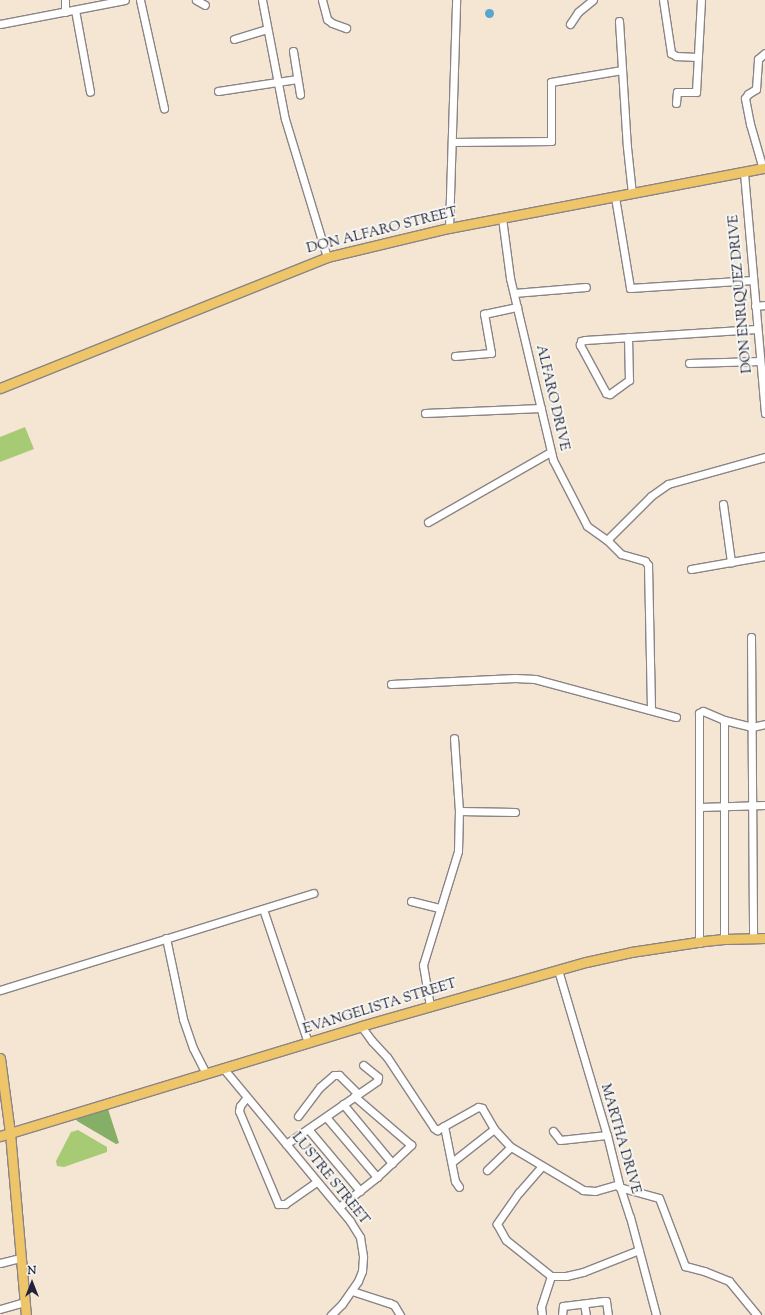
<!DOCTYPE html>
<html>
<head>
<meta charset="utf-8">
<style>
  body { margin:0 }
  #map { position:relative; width:765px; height:1315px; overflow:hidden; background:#f4e6d2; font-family:"Sorts Mill Goudy",serif }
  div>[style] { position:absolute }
  .green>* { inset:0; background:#a7cb75 }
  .forest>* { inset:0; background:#85af66 }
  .water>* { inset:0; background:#57a5d1 }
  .round { border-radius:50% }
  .roads { filter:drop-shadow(1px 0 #8b8486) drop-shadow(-1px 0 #8b8486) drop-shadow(0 1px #8b8486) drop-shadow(0 -1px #8b8486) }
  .minor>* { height:7px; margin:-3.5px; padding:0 3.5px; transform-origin:3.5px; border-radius:3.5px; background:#fff }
  .major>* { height:9px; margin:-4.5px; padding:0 4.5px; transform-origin:4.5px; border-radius:4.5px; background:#eec569 }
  span { translate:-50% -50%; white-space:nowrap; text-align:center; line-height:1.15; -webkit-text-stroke:4px #f6f6f2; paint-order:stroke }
  .street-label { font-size:14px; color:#22223b }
  .north { position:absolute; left:12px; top:1263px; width:40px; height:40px; -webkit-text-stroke:3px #f6f6f2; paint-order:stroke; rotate:0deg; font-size:11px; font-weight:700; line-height:16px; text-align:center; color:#22223b }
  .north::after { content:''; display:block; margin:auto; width:14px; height:18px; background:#22223b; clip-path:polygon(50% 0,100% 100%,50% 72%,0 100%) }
</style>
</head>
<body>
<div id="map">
  <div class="green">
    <i style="clip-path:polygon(25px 427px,34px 449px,0 462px,0 437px)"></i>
    <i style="clip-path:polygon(78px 1130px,107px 1147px,107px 1152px,64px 1167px,57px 1166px,56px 1161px,71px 1132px)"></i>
  </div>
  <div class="forest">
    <i style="clip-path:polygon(108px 1109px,119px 1143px,116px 1144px,77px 1121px,76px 1118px)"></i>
  </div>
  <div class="water">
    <i class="round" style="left:484.5px;top:8.5px;width:9px;height:9px"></i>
  </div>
  <div class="roads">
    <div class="minor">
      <i style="left:140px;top:0;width:111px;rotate:77.5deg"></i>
      <i style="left:196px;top:0;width:10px;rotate:29deg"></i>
      <i style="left:262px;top:0;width:121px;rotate:79.1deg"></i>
      <i style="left:285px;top:119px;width:144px;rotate:73.1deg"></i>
      <i style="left:322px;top:0;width:20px;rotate:75deg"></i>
      <i style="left:327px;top:19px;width:6px;rotate:39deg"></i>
      <i style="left:332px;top:23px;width:15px;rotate:20deg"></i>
      <i style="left:663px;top:0;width:54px;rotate:81.4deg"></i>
      <i style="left:671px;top:53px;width:6px;rotate:31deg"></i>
      <i style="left:676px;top:56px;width:21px;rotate:3deg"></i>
      <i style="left:75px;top:10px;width:83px;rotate:79.6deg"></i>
      <i style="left:65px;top:12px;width:12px;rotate:-90deg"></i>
      <i style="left:619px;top:21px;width:126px;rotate:86.4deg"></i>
      <i style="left:627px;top:147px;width:47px;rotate:83.9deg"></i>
      <i style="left:0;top:24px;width:127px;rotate:-10.9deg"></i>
      <i style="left:570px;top:24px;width:14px;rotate:-56deg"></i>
      <i style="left:578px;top:12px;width:19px;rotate:-39deg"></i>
      <i style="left:234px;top:39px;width:34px;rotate:-17deg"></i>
      <i style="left:293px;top:51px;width:44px;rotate:80.8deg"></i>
      <i style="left:218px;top:91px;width:80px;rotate:-8.6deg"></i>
      <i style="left:676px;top:103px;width:11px;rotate:-85deg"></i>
      <i style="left:677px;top:92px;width:19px"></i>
      <i style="left:696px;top:92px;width:92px;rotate:-86.9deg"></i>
      <i style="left:453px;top:142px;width:98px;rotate:-0.6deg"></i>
      <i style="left:551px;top:141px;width:59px;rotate:-90deg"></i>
      <i style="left:551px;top:82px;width:72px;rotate:-9.6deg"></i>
      <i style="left:763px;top:169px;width:47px;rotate:-106.1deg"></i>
      <i style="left:750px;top:124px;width:26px;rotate:-101deg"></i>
      <i style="left:745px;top:98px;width:5px;rotate:-53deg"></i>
      <i style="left:748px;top:94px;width:9px;rotate:-32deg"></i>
      <i style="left:756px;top:89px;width:30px;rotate:-86deg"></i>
      <i style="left:758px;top:59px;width:9px;rotate:-41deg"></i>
      <i style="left:744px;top:173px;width:241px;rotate:85deg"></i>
      <i style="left:615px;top:197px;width:92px;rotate:80.6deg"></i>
      <i style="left:630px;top:288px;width:123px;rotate:-3.7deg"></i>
      <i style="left:502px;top:218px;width:61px;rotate:82.4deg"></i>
      <i style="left:510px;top:278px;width:187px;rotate:76.7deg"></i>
      <i style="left:553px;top:460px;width:74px;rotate:62.7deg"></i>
      <i style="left:587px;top:526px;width:24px;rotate:35deg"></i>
      <i style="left:607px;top:540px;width:20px;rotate:45deg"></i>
      <i style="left:621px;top:554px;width:25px;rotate:16deg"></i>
      <i style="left:645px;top:561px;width:5px;rotate:53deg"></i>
      <i style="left:648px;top:565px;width:145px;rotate:88.8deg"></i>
      <i style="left:449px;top:228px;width:228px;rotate:-88.2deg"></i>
      <i style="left:514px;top:293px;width:72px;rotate:-4.8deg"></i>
      <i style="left:755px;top:306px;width:10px;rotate:-6deg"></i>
      <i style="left:628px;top:337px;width:43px;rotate:88.7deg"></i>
      <i style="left:629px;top:380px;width:24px;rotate:144deg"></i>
      <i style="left:610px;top:394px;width:4px;rotate:-166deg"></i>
      <i style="left:606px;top:393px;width:55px;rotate:-118.4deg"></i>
      <i style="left:580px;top:345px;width:4px;rotate:-76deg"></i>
      <i style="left:581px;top:341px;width:4px;rotate:-14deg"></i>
      <i style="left:585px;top:340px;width:172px;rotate:-3.7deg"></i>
      <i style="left:455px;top:356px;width:36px;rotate:-5deg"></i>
      <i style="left:491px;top:353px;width:40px;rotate:-100deg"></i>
      <i style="left:484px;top:314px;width:34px;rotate:-12deg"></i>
      <i style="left:689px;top:363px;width:71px;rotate:-1.6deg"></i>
      <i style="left:425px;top:413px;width:116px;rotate:-2.5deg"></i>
      <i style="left:723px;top:504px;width:59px;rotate:82.1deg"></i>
      <i style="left:428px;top:522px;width:141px;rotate:-29.8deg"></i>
      <i style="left:607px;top:540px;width:62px;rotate:-45deg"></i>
      <i style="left:651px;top:496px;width:21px;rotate:-35deg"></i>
      <i style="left:668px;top:484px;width:101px;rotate:-15.6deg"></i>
      <i style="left:691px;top:569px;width:75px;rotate:-10deg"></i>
      <i style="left:751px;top:637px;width:301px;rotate:89.6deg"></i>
      <i style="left:391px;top:684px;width:124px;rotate:-2.8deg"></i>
      <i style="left:515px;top:678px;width:20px;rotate:3deg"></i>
      <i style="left:535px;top:679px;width:146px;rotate:15.1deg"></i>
      <i style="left:724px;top:720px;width:219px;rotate:90deg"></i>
      <i style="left:700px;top:807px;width:65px;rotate:-1.8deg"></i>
      <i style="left:459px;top:811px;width:56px;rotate:1deg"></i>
      <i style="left:411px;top:901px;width:30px;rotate:14deg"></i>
      <i style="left:263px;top:909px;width:141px;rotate:71.4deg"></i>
      <i style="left:166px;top:938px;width:83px;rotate:78.1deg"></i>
      <i style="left:183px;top:1019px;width:31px;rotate:71deg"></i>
      <i style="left:193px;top:1048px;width:29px;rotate:63deg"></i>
      <i style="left:699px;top:943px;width:230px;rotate:-90deg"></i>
      <i style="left:699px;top:713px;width:4px;rotate:-27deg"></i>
      <i style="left:703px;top:711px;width:23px;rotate:23deg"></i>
      <i style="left:724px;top:720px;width:29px;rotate:14deg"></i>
      <i style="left:752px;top:727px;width:13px;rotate:-13deg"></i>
      <i style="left:558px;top:970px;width:172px;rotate:73.5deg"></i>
      <i style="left:607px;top:1135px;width:50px;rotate:76.2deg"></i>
      <i style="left:619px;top:1184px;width:35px;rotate:72deg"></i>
      <i style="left:630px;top:1217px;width:101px;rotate:75.1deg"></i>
      <i style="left:0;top:990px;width:328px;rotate:-17.2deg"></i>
      <i style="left:430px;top:1006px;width:42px;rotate:-99.7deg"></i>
      <i style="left:423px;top:965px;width:119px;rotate:-72.9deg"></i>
      <i style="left:458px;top:851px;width:40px;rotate:-88.6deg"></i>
      <i style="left:459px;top:811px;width:73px;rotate:-93.9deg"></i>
      <i style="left:361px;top:1026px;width:19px;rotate:54deg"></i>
      <i style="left:372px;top:1041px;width:22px;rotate:47deg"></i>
      <i style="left:387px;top:1057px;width:85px;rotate:56.5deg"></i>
      <i style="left:434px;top:1128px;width:4px;rotate:34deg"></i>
      <i style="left:437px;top:1130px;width:47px;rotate:-29.3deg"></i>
      <i style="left:478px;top:1107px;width:4px;rotate:14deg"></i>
      <i style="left:482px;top:1108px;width:24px;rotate:60deg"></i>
      <i style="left:494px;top:1129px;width:53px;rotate:141.8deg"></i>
      <i style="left:223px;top:1068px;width:199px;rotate:50.3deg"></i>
      <i style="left:350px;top:1221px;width:19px;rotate:58deg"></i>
      <i style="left:360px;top:1237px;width:20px;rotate:81deg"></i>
      <i style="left:363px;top:1257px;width:14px;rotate:94deg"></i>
      <i style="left:362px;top:1271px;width:11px;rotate:112deg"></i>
      <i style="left:358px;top:1281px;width:28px;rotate:125deg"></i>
      <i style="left:342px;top:1304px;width:16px;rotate:135deg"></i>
      <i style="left:246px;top:1098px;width:10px;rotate:127deg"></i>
      <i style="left:240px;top:1106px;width:5px;rotate:101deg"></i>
      <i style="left:239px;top:1111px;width:101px;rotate:67.2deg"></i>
      <i style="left:278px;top:1204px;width:7px"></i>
      <i style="left:285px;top:1204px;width:38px;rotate:-35deg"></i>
      <i style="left:343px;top:1104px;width:77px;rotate:50.3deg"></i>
      <i style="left:298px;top:1116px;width:36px;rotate:-53deg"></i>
      <i style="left:320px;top:1087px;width:18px;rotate:-41deg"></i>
      <i style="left:334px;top:1075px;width:5px"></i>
      <i style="left:339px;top:1075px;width:27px;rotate:45deg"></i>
      <i style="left:326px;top:1117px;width:79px;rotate:49.6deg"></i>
      <i style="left:444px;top:1126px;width:56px;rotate:78.7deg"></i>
      <i style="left:455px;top:1181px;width:7px;rotate:56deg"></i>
      <i style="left:308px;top:1129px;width:81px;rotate:50deg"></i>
      <i style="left:494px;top:1129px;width:25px;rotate:47deg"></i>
      <i style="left:511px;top:1147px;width:84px;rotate:30.8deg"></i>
      <i style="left:583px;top:1190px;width:12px;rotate:5deg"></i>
      <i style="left:595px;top:1191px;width:25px;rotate:-16deg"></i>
      <i style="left:553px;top:1131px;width:11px;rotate:52deg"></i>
      <i style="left:560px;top:1140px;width:47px;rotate:-6.1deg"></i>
      <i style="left:286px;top:1144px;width:111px;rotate:-34.7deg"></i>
      <i style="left:377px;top:1081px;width:4px;rotate:-76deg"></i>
      <i style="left:378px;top:1077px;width:19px;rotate:-141deg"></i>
      <i style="left:542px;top:1166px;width:35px;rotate:131deg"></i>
      <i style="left:519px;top:1192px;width:39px;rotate:125deg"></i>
      <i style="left:497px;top:1224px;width:18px;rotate:61deg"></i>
      <i style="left:506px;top:1240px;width:58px;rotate:38.7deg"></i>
      <i style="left:551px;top:1276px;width:33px;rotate:108deg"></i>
      <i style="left:541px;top:1307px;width:8px;rotate:83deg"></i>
      <i style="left:487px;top:1170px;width:33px;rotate:-44deg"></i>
      <i style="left:619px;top:1187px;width:41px;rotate:15.4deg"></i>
      <i style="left:659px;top:1198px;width:73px;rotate:69.1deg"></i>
      <i style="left:685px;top:1266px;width:20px;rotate:15deg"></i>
      <i style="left:704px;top:1271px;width:27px;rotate:22deg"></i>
      <i style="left:729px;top:1281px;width:44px;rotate:50.5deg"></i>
      <i style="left:339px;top:1207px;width:48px;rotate:-38.3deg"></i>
      <i style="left:377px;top:1177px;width:47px;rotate:-43.3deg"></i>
      <i style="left:411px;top:1145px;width:75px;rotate:-139.3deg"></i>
      <i style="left:0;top:1263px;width:21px;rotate:-14deg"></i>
      <i style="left:551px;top:1276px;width:15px"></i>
      <i style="left:566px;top:1276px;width:17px;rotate:-13deg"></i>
      <i style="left:583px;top:1272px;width:60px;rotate:-21.4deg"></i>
      <i style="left:352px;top:1291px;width:40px;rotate:18deg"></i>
      <i style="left:390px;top:1303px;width:4px;rotate:27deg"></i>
      <i style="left:394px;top:1305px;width:12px;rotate:59deg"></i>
      <i style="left:584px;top:1304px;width:11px;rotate:80deg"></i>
      <i style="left:0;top:1309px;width:25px;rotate:-16deg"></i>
      <i style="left:562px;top:1315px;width:9px;rotate:-84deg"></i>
      <i style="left:563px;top:1306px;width:41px;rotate:-7deg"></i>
      <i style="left:604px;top:1301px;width:2px"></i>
      <i style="left:606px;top:1301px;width:14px;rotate:82deg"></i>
    </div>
    <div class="major">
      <i style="left:0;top:388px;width:352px;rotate:-21.8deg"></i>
      <i style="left:327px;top:257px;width:125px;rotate:-13.4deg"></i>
      <i style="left:449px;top:228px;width:322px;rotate:-10.8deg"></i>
      <i style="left:0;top:1058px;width:76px;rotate:82.4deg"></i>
      <i style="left:10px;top:1133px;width:183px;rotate:85deg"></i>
      <i style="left:0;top:1136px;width:377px;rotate:-16.9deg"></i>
      <i style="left:361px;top:1026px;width:234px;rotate:-15.9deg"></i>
      <i style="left:586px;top:962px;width:46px;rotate:-12.5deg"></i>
      <i style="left:631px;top:952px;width:74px;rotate:-8.6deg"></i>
      <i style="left:704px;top:941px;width:20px;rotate:-6deg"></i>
      <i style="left:724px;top:939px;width:41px;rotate:-1.4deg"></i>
    </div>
  </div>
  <div class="street-label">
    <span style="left:382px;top:231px;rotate:-14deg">DON ALFARO STREET</span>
    <span style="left:741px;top:294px;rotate:-95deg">DON ENRIQUEZ DRIVE</span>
    <span style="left:552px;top:398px;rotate:77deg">ALFARO DRIVE</span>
    <span style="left:380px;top:1007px;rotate:-17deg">EVANGELISTA STREET</span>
    <span style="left:620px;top:1139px;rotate:74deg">MARTHA DRIVE</span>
    <span style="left:330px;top:1179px;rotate:51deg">LUSTRE STREET</span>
  </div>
  <div class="north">N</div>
</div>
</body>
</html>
